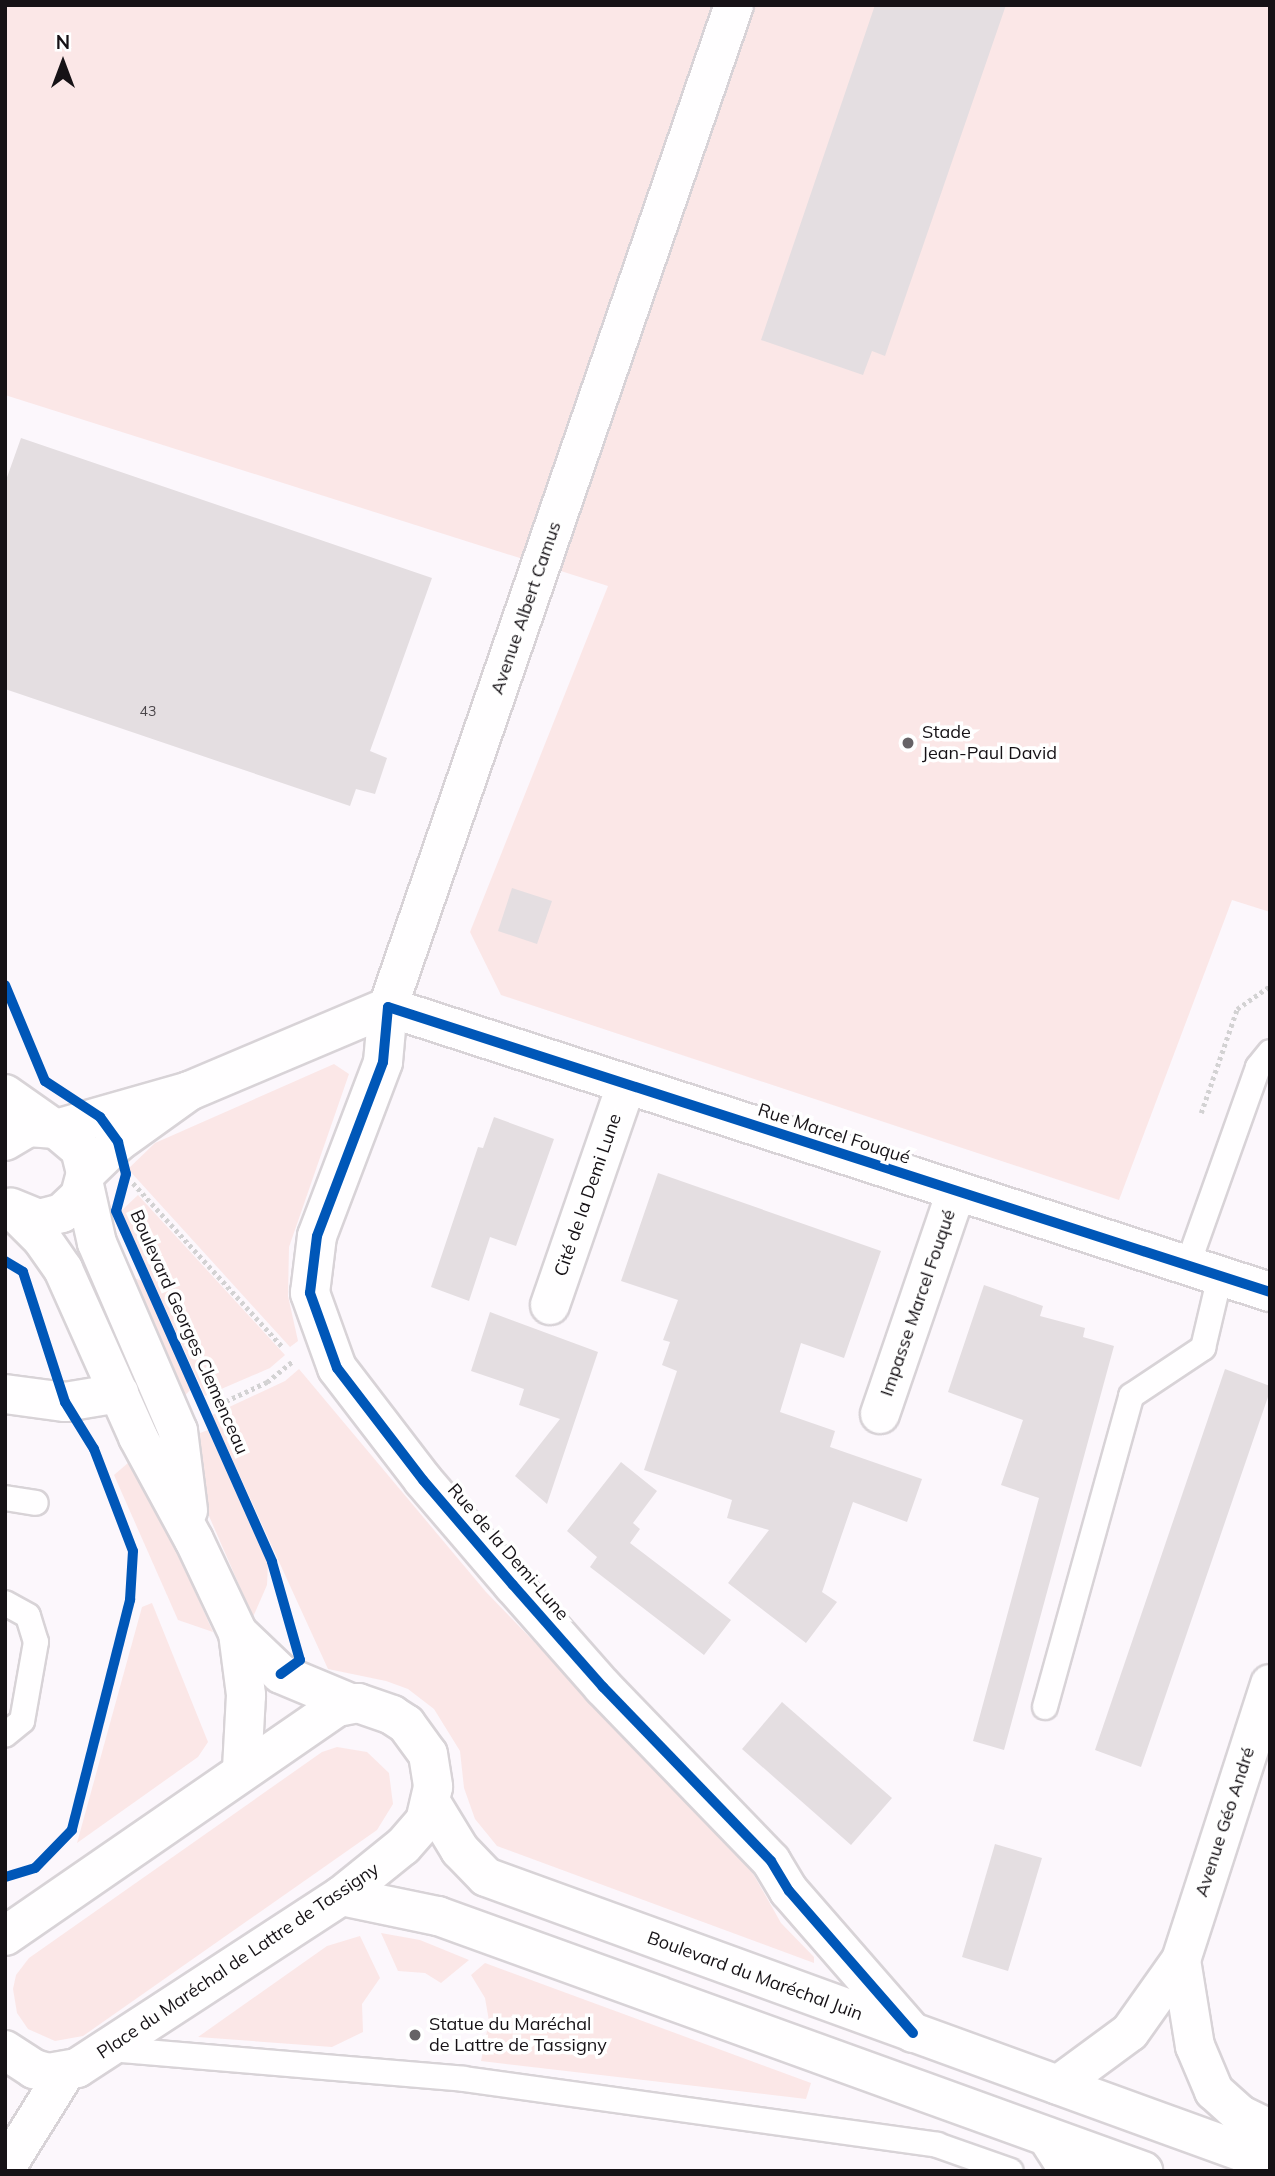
<!DOCTYPE html>
<html>
<head>
<meta charset="utf-8">
<style>
  body { margin:0 }
  #map { position:relative; width:1275px; height:2176px; overflow:hidden; background:#fcf7fc; font-family:Mulish,sans-serif }
  div>[style] { position:absolute }
  .green>* { inset:0; background:#fbe7e7 }
  .building>* { inset:0; background:#e4dee1 }
  .path>* { height:4.5px; margin-top:-2.25px; transform-origin:0; background:repeating-linear-gradient(90deg,#d3d2d3 0 3.5px,transparent 0 7px) }
  .roads { filter:drop-shadow(2px 0 #d8d3d7) drop-shadow(-2px 0 #d8d3d7) drop-shadow(0 2px #d8d3d7) drop-shadow(0 -2px #d8d3d7) }
  .lane>* { height:24px; margin:-12px; padding:0 12px; transform-origin:12px; border-radius:12px; background:#fffeff }
  .street>* { height:38px; margin:-19px; padding:0 19px; transform-origin:19px; border-radius:19px; background:#fffeff }
  .secondary>* { height:38px; margin:-19px; padding:0 19px; transform-origin:19px; border-radius:19px; background:#fffeff }
  .cycleway>* { height:10px; margin:-5px; padding:0 5px; transform-origin:5px; border-radius:5px; background:#0057b8 }
  .dots>* { width:19px; height:19px; translate:-50% -50%; box-sizing:border-box; border:4px solid #fff; border-radius:50% }
  span { translate:-50% -50%; white-space:nowrap; text-align:center; line-height:1.15; -webkit-text-stroke:7px #fff; paint-order:stroke }
  .number-label { font-size:14px; color:#4a4549 }
  .number-label span { -webkit-text-stroke-width:0 }
  .street-label { font-size:18px; color:#161216 }
  .poi-label { font-size:18px; color:#161216 }
  .left { translate:0 -50%; text-align:left }
  .frame { position:absolute; inset:0; border:7px solid #161216; pointer-events:none }
  .north { position:absolute; left:28px; top:28px; width:70px; height:70px; -webkit-text-stroke:5px #fff; paint-order:stroke; rotate:0deg; font-size:19px; font-weight:700; line-height:28px; text-align:center; color:#161216 }
  .north::after { content:''; display:block; margin:auto; width:24px; height:32px; background:#161216; clip-path:polygon(50% 0,100% 100%,50% 72%,0 100%) }
</style>
</head>
<body>
<div id="map">
  <div class="green">
    <i style="clip-path:polygon(5px 5px,1270px 5px,1270px 912px,1232px 900px,1119px 1200px,501px 995px,470px 932px,608px 586px,5px 395px)"></i>
    <i style="clip-path:polygon(334px 1064px,349px 1074px,289px 1247px,288px 1296px,298px 1341px,290px 1347px,128px 1169px,155px 1143px)"></i>
    <i style="clip-path:polygon(138px 1195px,285px 1355px,270px 1368px,205px 1396px,121px 1211px)"></i>
    <i style="clip-path:polygon(123px 1274px,142px 1281px,191px 1389px,179px 1402px)"></i>
    <i style="clip-path:polygon(299px 1369px,486px 1592px,746px 1861px,781px 1923px,814px 1957px,814px 1963px,497px 1846px,475px 1819px,464px 1788px,460px 1751px,434px 1709px,408px 1689px,386px 1681px,328px 1669px,212px 1415px,285px 1381px)"></i>
    <i style="clip-path:polygon(208px 1430px,268px 1563px,267px 1585px,253px 1617px,199px 1493px,192px 1436px)"></i>
    <i style="clip-path:polygon(135px 1457px,213px 1632px,178px 1620px,114px 1475px)"></i>
    <i style="clip-path:polygon(152px 1603px,208px 1742px,198px 1757px,77px 1843px,142px 1607px)"></i>
    <i style="clip-path:polygon(337px 1747px,367px 1752px,389px 1773px,393px 1804px,377px 1830px,83px 2036px,55px 2041px,28px 2029px,17px 2013px,13px 1989px,16px 1975px,29px 1958px,322px 1752px)"></i>
    <i style="clip-path:polygon(381px 1933px,420px 1940px,469px 1960px,441px 1983px,425px 1973px,398px 1971px)"></i>
    <i style="clip-path:polygon(360px 1936px,380px 1978px,362px 2004px,363px 2032px,332px 2047px,198px 2037px,327px 1946px)"></i>
    <i style="clip-path:polygon(485px 1963px,811px 2083px,806px 2099px,481px 2061px,489px 2021px,485px 1998px,471px 1975px)"></i>
  </div>
  <div class="building">
    <i style="clip-path:polygon(875px 5px,1006px 5px,885px 356px,872px 351px,863px 375px,761px 340px)"></i>
    <i style="clip-path:polygon(21px 438px,432px 578px,370px 751px,387px 758px,375px 794px,356px 789px,350px 806px,5px 689px,5px 483px)"></i>
    <i style="clip-path:polygon(512px 888px,552px 901px,537px 944px,498px 931px)"></i>
    <i style="clip-path:polygon(494px 1117px,554px 1139px,516px 1246px,490px 1237px,469px 1301px,431px 1287px,478px 1147px,483px 1148px)"></i>
    <i style="clip-path:polygon(658px 1173px,881px 1251px,844px 1358px,801px 1343px,780px 1412px,835px 1431px,830px 1447px,922px 1479px,907px 1522px,853px 1502px,822px 1592px,837px 1602px,806px 1643px,728px 1583px,769px 1530px,727px 1518px,732px 1500px,644px 1470px,677px 1371px,662px 1365px,670px 1342px,663px 1340px,678px 1300px,621px 1281px)"></i>
    <i style="clip-path:polygon(984px 1285px,1043px 1306px,1040px 1316px,1085px 1328px,1083px 1337px,1114px 1346px,1004px 1750px,973px 1741px,1039px 1498px,1001px 1485px,1023px 1420px,948px 1392px)"></i>
    <i style="clip-path:polygon(490px 1312px,598px 1352px,547px 1504px,515px 1476px,560px 1419px,519px 1405px,524px 1389px,471px 1371px)"></i>
    <i style="clip-path:polygon(1225px 1369px,1270px 1386px,1270px 1391px,1141px 1767px,1095px 1750px)"></i>
    <i style="clip-path:polygon(621px 1462px,657px 1491px,633px 1523px,640px 1529px,630px 1543px,731px 1620px,704px 1655px,590px 1567px,597px 1557px,567px 1531px)"></i>
    <i style="clip-path:polygon(782px 1702px,892px 1798px,851px 1845px,742px 1749px)"></i>
    <i style="clip-path:polygon(995px 1844px,1042px 1858px,1008px 1971px,962px 1957px)"></i>
  </div>
  <div class="path">
    <i style="left:1201px;top:1113px;width:110px;rotate:-70.9deg"></i>
    <i style="left:1237px;top:1009px;width:40px;rotate:-34.9deg"></i>
    <i style="left:133px;top:1183px;width:222px;rotate:47.6deg"></i>
    <i style="left:213px;top:1407px;width:60px;rotate:-24.8deg"></i>
    <i style="left:267px;top:1382px;width:33px;rotate:-39deg"></i>
  </div>
  <div class="roads">
    <div class="lane">
      <i style="left:1188px;top:1264px;width:209px;rotate:-70.4deg"></i>
      <i style="left:1258px;top:1067px;width:19px;rotate:-51deg"></i>
      <i style="left:5px;top:1498px;width:31px;rotate:9deg"></i>
      <i style="left:5px;top:1603px;width:26px;rotate:29deg"></i>
      <i style="left:28px;top:1616px;width:27px;rotate:73deg"></i>
      <i style="left:36px;top:1642px;width:80px;rotate:100deg"></i>
      <i style="left:22px;top:1721px;width:22px;rotate:141deg"></i>
      <i style="left:1045px;top:1707px;width:323px;rotate:-74.5deg"></i>
      <i style="left:1131px;top:1396px;width:87px;rotate:-33.7deg"></i>
      <i style="left:1203px;top:1348px;width:74px;rotate:-76.7deg"></i>
      <i style="left:110px;top:2049px;width:355px;rotate:4.8deg"></i>
      <i style="left:464px;top:2079px;width:478px;rotate:7.9deg"></i>
      <i style="left:937px;top:2145px;width:78px;rotate:19.4deg"></i>
    </div>
    <div class="street">
      <i style="left:189px;top:1091px;width:216px;rotate:-22.9deg"></i>
      <i style="left:388px;top:1007px;width:1060px;rotate:-70.95deg"></i>
      <i style="left:56px;top:1129px;width:138px;rotate:-15.9deg"></i>
      <i style="left:189px;top:1091px;width:87px;rotate:144.3deg"></i>
      <i style="left:118px;top:1142px;width:45px;rotate:135.9deg"></i>
      <i style="left:550px;top:1305px;width:233px;rotate:-70.9deg"></i>
      <i style="left:5px;top:1394px;width:61px;rotate:7.6deg"></i>
      <i style="left:65px;top:1402px;width:55px;rotate:-9.5deg"></i>
      <i style="left:880px;top:1414px;width:235px;rotate:-71.1deg"></i>
      <i style="left:1181px;top:1960px;width:87px;rotate:80.8deg"></i>
      <i style="left:1195px;top:2046px;width:49px;rotate:67.1deg"></i>
      <i style="left:1214px;top:2091px;width:36px;rotate:42deg"></i>
      <i style="left:1241px;top:2115px;width:32px;rotate:26deg"></i>
      <i style="left:913px;top:2033px;width:189px;rotate:-131.1deg"></i>
      <i style="left:789px;top:1891px;width:35px;rotate:-121deg"></i>
      <i style="left:771px;top:1861px;width:242px;rotate:-134deg"></i>
      <i style="left:603px;top:1687px;width:136px;rotate:-131.4deg"></i>
      <i style="left:513px;top:1585px;width:138px;rotate:-130.6deg"></i>
      <i style="left:423px;top:1480px;width:141px;rotate:-127.5deg"></i>
      <i style="left:337px;top:1368px;width:80px;rotate:-109.8deg"></i>
      <i style="left:310px;top:1293px;width:57px;rotate:-83deg"></i>
      <i style="left:317px;top:1236px;width:186px;rotate:-69.2deg"></i>
      <i style="left:383px;top:1062px;width:55px;rotate:-84.8deg"></i>
      <i style="left:388px;top:1007px;width:927px;rotate:17.91deg"></i>
      <i style="left:1058px;top:2085px;width:89px;rotate:-36.4deg"></i>
      <i style="left:1130px;top:2032px;width:88px;rotate:-54.7deg"></i>
      <i style="left:1181px;top:1960px;width:290px;rotate:-72.1deg"></i>
      <i style="left:1047px;top:2137px;width:40px;rotate:57.1deg"></i>
    </div>
    <div class="secondary">
      <i style="left:5px;top:1094px;width:57px;rotate:35.1deg"></i>
      <i style="left:5px;top:1141px;width:27px;rotate:-31deg"></i>
      <i style="left:28px;top:1127px;width:28px;rotate:4deg"></i>
      <i style="left:56px;top:1129px;width:31px;rotate:40deg"></i>
      <i style="left:80px;top:1149px;width:25px;rotate:76deg"></i>
      <i style="left:86px;top:1173px;width:24px;rotate:105deg"></i>
      <i style="left:80px;top:1196px;width:25px;rotate:137deg"></i>
      <i style="left:62px;top:1213px;width:24px;rotate:165deg"></i>
      <i style="left:39px;top:1219px;width:31px;rotate:-158deg"></i>
      <i style="left:84px;top:1185px;width:59px;rotate:77.4deg"></i>
      <i style="left:97px;top:1243px;width:205px;rotate:66.7deg"></i>
      <i style="left:178px;top:1431px;width:80px;rotate:82.8deg"></i>
      <i style="left:15px;top:1212px;width:38px;rotate:45deg"></i>
      <i style="left:42px;top:1239px;width:37px;rotate:55deg"></i>
      <i style="left:63px;top:1269px;width:184px;rotate:65.9deg"></i>
      <i style="left:138px;top:1437px;width:117px;rotate:61.5deg"></i>
      <i style="left:194px;top:1540px;width:103px;rotate:64.7deg"></i>
      <i style="left:238px;top:1633px;width:63px;rotate:82.6deg"></i>
      <i style="left:246px;top:1695px;width:74px;rotate:93.1deg"></i>
      <i style="left:238px;top:1633px;width:59px;rotate:43.6deg"></i>
      <i style="left:281px;top:1674px;width:73px;rotate:22.7deg"></i>
      <i style="left:432px;top:1804px;width:54px;rotate:58.7deg"></i>
      <i style="left:460px;top:1850px;width:37px;rotate:46deg"></i>
      <i style="left:486px;top:1877px;width:834px;rotate:19.98deg"></i>
      <i style="left:341px;top:1896px;width:99px;rotate:11.7deg"></i>
      <i style="left:438px;top:1916px;width:750px;rotate:19.89deg"></i>
      <i style="left:5px;top:1936px;width:403px;rotate:-34.6deg"></i>
      <i style="left:337px;top:1707px;width:21px;rotate:-11deg"></i>
      <i style="left:358px;top:1703px;width:36px;rotate:19deg"></i>
      <i style="left:392px;top:1715px;width:17px;rotate:33deg"></i>
      <i style="left:406px;top:1724px;width:37px;rotate:54deg"></i>
      <i style="left:428px;top:1754px;width:33px;rotate:81deg"></i>
      <i style="left:433px;top:1787px;width:35px;rotate:103deg"></i>
      <i style="left:425px;top:1821px;width:33px;rotate:131deg"></i>
      <i style="left:403px;top:1846px;width:80px;rotate:141.1deg"></i>
      <i style="left:341px;top:1896px;width:315px;rotate:146.9deg"></i>
      <i style="left:77px;top:2068px;width:29px;rotate:170deg"></i>
      <i style="left:48px;top:2073px;width:15px;rotate:-164deg"></i>
      <i style="left:34px;top:2069px;width:35px;rotate:-147deg"></i>
      <i style="left:5px;top:2169px;width:115px;rotate:-58.1deg"></i>
    </div>
  </div>
  <div class="cycleway">
    <i style="left:5px;top:985px;width:104px;rotate:67.4deg"></i>
    <i style="left:45px;top:1081px;width:66px;rotate:33.2deg"></i>
    <i style="left:100px;top:1117px;width:31px;rotate:54deg"></i>
    <i style="left:118px;top:1142px;width:33px;rotate:76deg"></i>
    <i style="left:126px;top:1174px;width:38px;rotate:105deg"></i>
    <i style="left:116px;top:1211px;width:384px;rotate:66deg"></i>
    <i style="left:272px;top:1562px;width:102px;rotate:74.1deg"></i>
    <i style="left:300px;top:1660px;width:24px;rotate:144deg"></i>
    <i style="left:5px;top:1261px;width:21px;rotate:31deg"></i>
    <i style="left:23px;top:1272px;width:137px;rotate:72.1deg"></i>
    <i style="left:65px;top:1402px;width:55px;rotate:58.3deg"></i>
    <i style="left:94px;top:1449px;width:109px;rotate:69.1deg"></i>
    <i style="left:133px;top:1551px;width:49px;rotate:93.5deg"></i>
    <i style="left:130px;top:1600px;width:237px;rotate:104.2deg"></i>
    <i style="left:72px;top:1830px;width:53px;rotate:134.2deg"></i>
    <i style="left:35px;top:1868px;width:31px;rotate:163deg"></i>
    <i style="left:913px;top:2033px;width:189px;rotate:-131.1deg"></i>
    <i style="left:789px;top:1891px;width:35px;rotate:-121deg"></i>
    <i style="left:771px;top:1861px;width:242px;rotate:-134deg"></i>
    <i style="left:603px;top:1687px;width:136px;rotate:-131.4deg"></i>
    <i style="left:513px;top:1585px;width:138px;rotate:-130.6deg"></i>
    <i style="left:423px;top:1480px;width:141px;rotate:-127.5deg"></i>
    <i style="left:337px;top:1368px;width:80px;rotate:-109.8deg"></i>
    <i style="left:310px;top:1293px;width:57px;rotate:-83deg"></i>
    <i style="left:317px;top:1236px;width:186px;rotate:-69.2deg"></i>
    <i style="left:383px;top:1062px;width:55px;rotate:-84.8deg"></i>
    <i style="left:388px;top:1007px;width:927px;rotate:17.91deg"></i>
  </div>
  <div class="dots">
    <i style="left:908px;top:743px;background:#666266"></i>
    <i style="left:415px;top:2035px;background:#666266"></i>
  </div>
  <div class="number-label">
    <span style="left:148px;top:711px">43</span>
  </div>
  <div class="street-label">
    <span style="left:526px;top:608px;rotate:-71deg">Avenue Albert Camus</span>
    <span style="left:834px;top:1134px;rotate:18deg">Rue Marcel Fouqué</span>
    <span style="left:588px;top:1195px;rotate:-71deg">Cité de la Demi Lune</span>
    <span style="left:918px;top:1303px;rotate:-71deg">Impasse Marcel Fouqué</span>
    <span style="left:189px;top:1332px;rotate:66deg">Boulevard Georges Clemenceau</span>
    <span style="left:508px;top:1552px;rotate:49deg">Rue de la Demi-Lune</span>
    <span style="left:1225px;top:1822px;rotate:-72deg">Avenue Géo André</span>
    <span style="left:238px;top:1961px;rotate:-34deg">Place du Maréchal de Lattre de Tassigny</span>
    <span style="left:755px;top:1976px;rotate:20deg">Boulevard du Maréchal Juin</span>
  </div>
  <div class="poi-label">
    <span class="left" style="left:922px;top:743px">Stade<br>Jean-Paul David</span>
    <span class="left" style="left:429px;top:2035px">Statue du Maréchal<br>de Lattre de Tassigny</span>
  </div>
  <div class="frame"></div>
  <div class="north">N</div>
</div>
</body>
</html>
